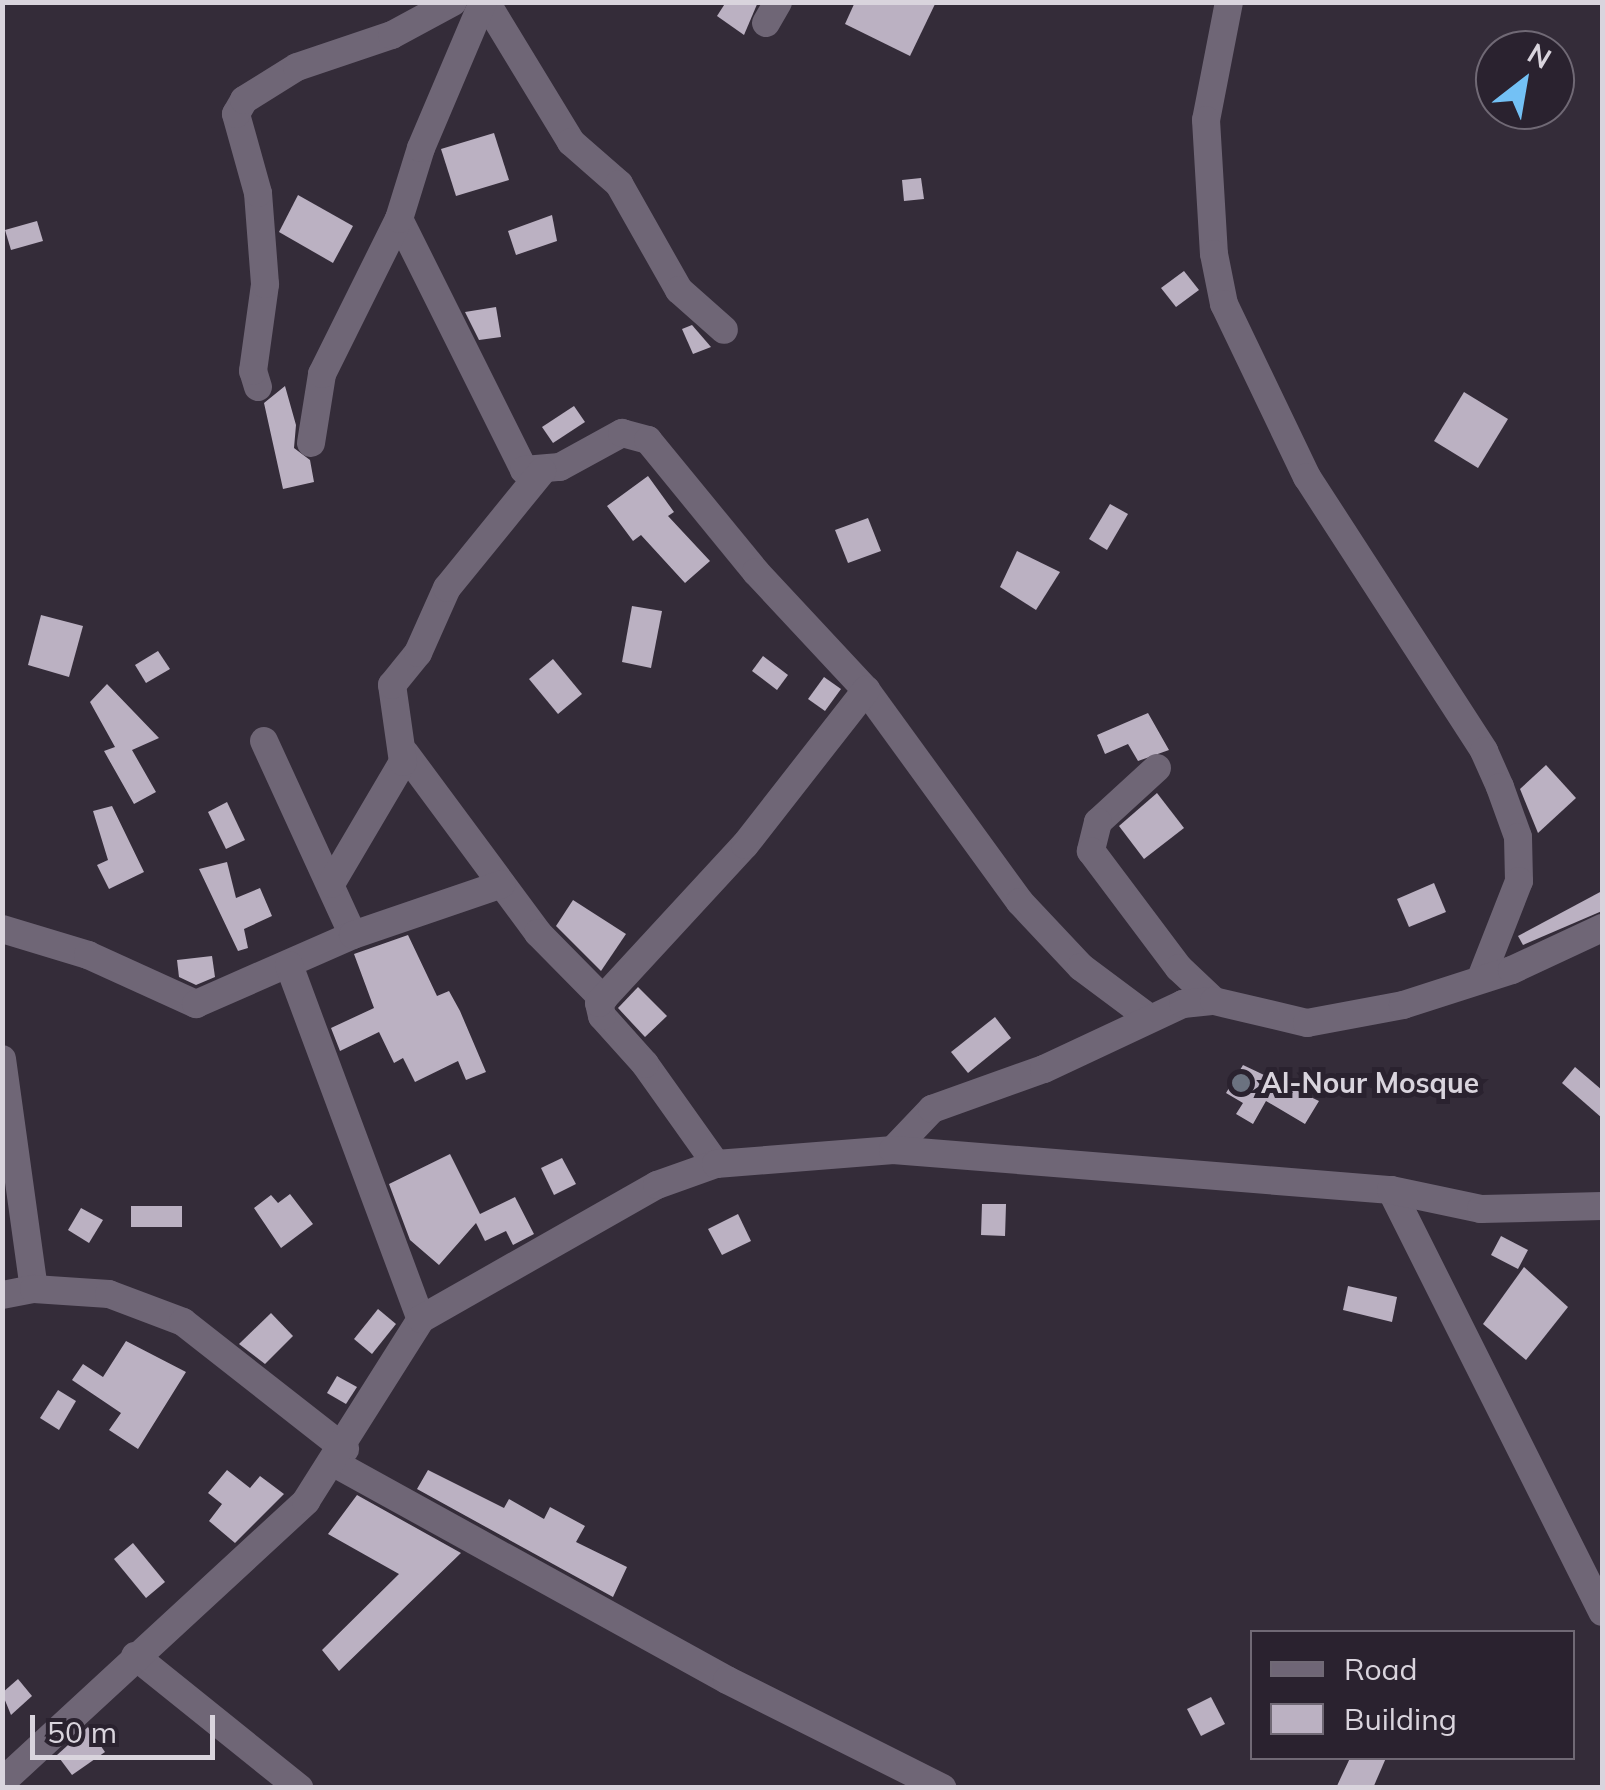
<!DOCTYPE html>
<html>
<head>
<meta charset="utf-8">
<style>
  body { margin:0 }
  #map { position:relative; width:1605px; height:1790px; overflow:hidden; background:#342c39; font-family:Mulish,sans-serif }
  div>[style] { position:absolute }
  .building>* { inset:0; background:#bbb1c2 }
  .minor>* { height:28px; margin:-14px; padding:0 14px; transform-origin:14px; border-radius:14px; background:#6f6676 }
  .dots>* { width:28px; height:28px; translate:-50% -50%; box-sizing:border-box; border:5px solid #2a222f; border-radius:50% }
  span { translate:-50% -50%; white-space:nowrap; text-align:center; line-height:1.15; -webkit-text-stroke:10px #2a222f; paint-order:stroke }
  .poi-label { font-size:28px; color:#d9d4dd; font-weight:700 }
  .left { translate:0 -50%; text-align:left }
  .frame { position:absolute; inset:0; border:5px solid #d9d4dd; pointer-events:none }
  .legend { position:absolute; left:1250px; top:1630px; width:325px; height:130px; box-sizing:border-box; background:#2a222f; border:2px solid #706975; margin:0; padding:12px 18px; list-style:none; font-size:30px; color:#d9d4dd }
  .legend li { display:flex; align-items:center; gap:20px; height:50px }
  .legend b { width:50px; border:2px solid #706975 }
  .north { position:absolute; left:1475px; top:30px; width:100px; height:100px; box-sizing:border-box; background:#2a222f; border:2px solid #706975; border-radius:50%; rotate:31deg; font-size:28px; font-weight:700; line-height:40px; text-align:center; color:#d9d4dd }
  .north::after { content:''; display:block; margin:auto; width:35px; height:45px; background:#73c1f5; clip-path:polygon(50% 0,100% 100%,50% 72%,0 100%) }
  .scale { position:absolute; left:30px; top:1715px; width:185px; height:45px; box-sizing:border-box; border:5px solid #d9d4dd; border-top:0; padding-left:12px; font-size:30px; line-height:35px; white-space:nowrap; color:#d9d4dd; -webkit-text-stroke:8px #2a222f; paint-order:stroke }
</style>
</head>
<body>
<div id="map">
  <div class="building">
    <i style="clip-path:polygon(726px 2px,758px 2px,744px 35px,717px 16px)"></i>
    <i style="clip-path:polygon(855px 2px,936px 2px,910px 56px,845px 24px)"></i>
    <i style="clip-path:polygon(494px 133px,509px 180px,456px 196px,441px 149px)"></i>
    <i style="clip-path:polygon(921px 178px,924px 199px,904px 201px,902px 180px)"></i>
    <i style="clip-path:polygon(298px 195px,353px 226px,333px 263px,279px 232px)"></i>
    <i style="clip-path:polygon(552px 215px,557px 241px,516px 255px,508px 231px)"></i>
    <i style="clip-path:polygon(37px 221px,43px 241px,11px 250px,5px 230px)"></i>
    <i style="clip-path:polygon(1184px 271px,1199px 290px,1176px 307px,1161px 288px)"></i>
    <i style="clip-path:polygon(496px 307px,501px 337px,479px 340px,465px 312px)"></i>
    <i style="clip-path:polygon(692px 325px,711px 347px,693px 354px,682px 329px)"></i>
    <i style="clip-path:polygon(285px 386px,296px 425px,294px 448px,310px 460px,314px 482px,283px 489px,264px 403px)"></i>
    <i style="clip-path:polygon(1464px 392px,1508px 419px,1478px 468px,1434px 441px)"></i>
    <i style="clip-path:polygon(574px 406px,585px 422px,553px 443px,542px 427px)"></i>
    <i style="clip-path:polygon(648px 476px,674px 512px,668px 516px,710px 561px,685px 583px,641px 535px,633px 541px,607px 506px)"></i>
    <i style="clip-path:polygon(1110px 504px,1128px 514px,1107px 550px,1089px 539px)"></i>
    <i style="clip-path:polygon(868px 518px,881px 551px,848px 563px,835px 530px)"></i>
    <i style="clip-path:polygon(1017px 551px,1060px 572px,1036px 610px,1000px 587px)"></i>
    <i style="clip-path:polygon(632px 606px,662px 611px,651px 668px,622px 662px)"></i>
    <i style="clip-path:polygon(41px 615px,83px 626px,69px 677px,28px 665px)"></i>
    <i style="clip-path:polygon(158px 651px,170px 669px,146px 683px,135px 665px)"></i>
    <i style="clip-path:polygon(763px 656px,788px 675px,777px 690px,752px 671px)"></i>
    <i style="clip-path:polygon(553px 659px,582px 694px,558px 714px,529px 679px)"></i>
    <i style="clip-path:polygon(824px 677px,841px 689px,825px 711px,808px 699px)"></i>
    <i style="clip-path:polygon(107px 684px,159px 738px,132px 750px,156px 792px,134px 804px,104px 751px,115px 747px,90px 702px)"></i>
    <i style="clip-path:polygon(1148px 713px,1169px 750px,1138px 761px,1128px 744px,1105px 754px,1097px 735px)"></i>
    <i style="clip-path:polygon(1546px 765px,1576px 798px,1538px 833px,1520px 789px)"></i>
    <i style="clip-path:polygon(1157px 793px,1184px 828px,1144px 859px,1119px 826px)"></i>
    <i style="clip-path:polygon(227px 802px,245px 840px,226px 849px,208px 812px)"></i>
    <i style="clip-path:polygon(112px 806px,144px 872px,109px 889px,97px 865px,108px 860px,93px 811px)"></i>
    <i style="clip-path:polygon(227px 862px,236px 898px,260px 888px,272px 916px,244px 929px,248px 948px,238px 951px,199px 869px)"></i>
    <i style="clip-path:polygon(1434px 883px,1446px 912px,1409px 927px,1397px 899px)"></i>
    <i style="clip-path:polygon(1602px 891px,1602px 911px,1523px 945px,1518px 936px)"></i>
    <i style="clip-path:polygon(573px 900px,626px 934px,601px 971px,556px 926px)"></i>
    <i style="clip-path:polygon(408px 935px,437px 996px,449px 991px,460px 1011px,486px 1072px,466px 1080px,458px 1061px,415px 1082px,403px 1058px,394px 1063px,379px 1032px,340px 1051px,331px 1028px,374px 1008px,354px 954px)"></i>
    <i style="clip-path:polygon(212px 956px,215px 977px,196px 985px,179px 977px,177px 960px)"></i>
    <i style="clip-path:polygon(638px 987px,667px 1016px,645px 1037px,618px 1008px)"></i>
    <i style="clip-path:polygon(995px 1017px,1011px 1038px,968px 1073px,951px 1052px)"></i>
    <i style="clip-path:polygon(1243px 1065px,1319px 1101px,1305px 1124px,1266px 1101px,1253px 1124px,1236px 1114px,1243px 1103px,1226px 1093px)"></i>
    <i style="clip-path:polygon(1575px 1067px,1602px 1090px,1602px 1118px,1562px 1083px)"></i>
    <i style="clip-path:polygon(450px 1154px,480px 1214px,515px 1197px,534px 1234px,513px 1245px,506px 1231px,485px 1241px,476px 1223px,439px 1265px,410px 1240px,389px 1184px)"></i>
    <i style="clip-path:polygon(562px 1158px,576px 1184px,554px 1195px,541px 1168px)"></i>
    <i style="clip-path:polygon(290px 1194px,313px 1224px,281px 1248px,254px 1208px,271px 1195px,278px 1203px)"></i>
    <i style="clip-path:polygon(982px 1204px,1006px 1204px,1005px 1236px,981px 1235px)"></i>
    <i style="clip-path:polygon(131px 1206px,182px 1206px,182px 1227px,131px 1227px)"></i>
    <i style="clip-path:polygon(81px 1208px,103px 1220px,89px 1243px,68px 1230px)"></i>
    <i style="clip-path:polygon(738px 1214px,751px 1241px,722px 1255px,708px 1229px)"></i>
    <i style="clip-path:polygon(1501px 1236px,1528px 1250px,1518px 1269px,1491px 1255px)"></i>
    <i style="clip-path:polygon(1524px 1267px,1568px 1307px,1526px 1360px,1483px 1324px)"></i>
    <i style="clip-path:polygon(1348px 1286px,1397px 1297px,1392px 1322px,1343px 1310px)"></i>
    <i style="clip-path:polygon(378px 1309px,396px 1324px,372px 1354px,354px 1339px)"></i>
    <i style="clip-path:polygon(271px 1313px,293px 1336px,265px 1364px,239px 1344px)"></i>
    <i style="clip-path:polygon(126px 1341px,186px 1372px,138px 1449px,109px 1430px,121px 1413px,72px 1380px,83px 1364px,103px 1377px)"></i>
    <i style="clip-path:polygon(337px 1376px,357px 1387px,346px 1404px,327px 1393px)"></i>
    <i style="clip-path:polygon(58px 1390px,76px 1401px,59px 1430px,40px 1418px)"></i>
    <i style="clip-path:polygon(227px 1470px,250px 1488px,260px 1476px,284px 1494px,235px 1543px,209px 1521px,222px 1504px,208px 1493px)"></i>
    <i style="clip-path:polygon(428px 1470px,504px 1508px,509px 1499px,544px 1519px,550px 1507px,585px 1526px,576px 1542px,627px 1567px,613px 1597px,417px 1489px)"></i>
    <i style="clip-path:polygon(357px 1495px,461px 1553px,339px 1671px,322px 1650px,399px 1574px,328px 1534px)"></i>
    <i style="clip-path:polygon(133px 1543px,165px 1582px,146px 1598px,114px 1559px)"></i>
    <i style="clip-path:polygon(18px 1679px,32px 1696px,11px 1715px,2px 1693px)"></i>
    <i style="clip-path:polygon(1211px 1697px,1225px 1724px,1201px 1736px,1187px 1709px)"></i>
    <i style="clip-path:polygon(88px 1727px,105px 1752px,72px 1775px,57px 1755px)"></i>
    <i style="clip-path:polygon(1350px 1758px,1386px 1758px,1373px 1788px,1336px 1788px)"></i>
  </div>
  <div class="minor">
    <i style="left:486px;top:2px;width:164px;rotate:58.7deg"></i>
    <i style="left:571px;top:142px;width:64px;rotate:41.2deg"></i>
    <i style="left:619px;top:184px;width:122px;rotate:60.5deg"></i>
    <i style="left:679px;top:290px;width:60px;rotate:41.6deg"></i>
    <i style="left:1229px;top:2px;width:120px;rotate:101deg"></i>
    <i style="left:1206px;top:120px;width:134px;rotate:86.6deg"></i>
    <i style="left:1214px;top:254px;width:51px;rotate:78.7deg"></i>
    <i style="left:1224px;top:304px;width:192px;rotate:64.4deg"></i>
    <i style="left:1307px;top:477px;width:326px;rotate:57.1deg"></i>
    <i style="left:1484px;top:751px;width:39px;rotate:66deg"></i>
    <i style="left:1500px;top:787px;width:53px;rotate:70.2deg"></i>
    <i style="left:1518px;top:837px;width:44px;rotate:88.7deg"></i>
    <i style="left:1519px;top:881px;width:104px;rotate:111.4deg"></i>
    <i style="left:766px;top:23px;width:24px;rotate:-60deg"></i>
    <i style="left:399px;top:219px;width:280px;rotate:63.5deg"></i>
    <i style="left:524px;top:470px;width:36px;rotate:-5deg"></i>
    <i style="left:560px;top:467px;width:71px;rotate:-28.7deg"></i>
    <i style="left:622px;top:433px;width:27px;rotate:15deg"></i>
    <i style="left:648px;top:440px;width:171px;rotate:50.7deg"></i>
    <i style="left:756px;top:572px;width:161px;rotate:47deg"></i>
    <i style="left:866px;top:690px;width:262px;rotate:54deg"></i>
    <i style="left:1020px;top:902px;width:89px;rotate:46.8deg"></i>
    <i style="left:1081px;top:967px;width:84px;rotate:36.7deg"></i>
    <i style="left:258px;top:387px;width:17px;rotate:-107deg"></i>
    <i style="left:253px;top:371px;width:88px;rotate:-82.1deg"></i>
    <i style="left:265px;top:284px;width:91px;rotate:-94.4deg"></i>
    <i style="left:258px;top:193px;width:82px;rotate:-105.6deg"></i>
    <i style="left:236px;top:114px;width:16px;rotate:-60deg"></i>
    <i style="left:244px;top:100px;width:62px;rotate:-31.9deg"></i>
    <i style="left:297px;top:67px;width:100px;rotate:-18.6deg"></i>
    <i style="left:392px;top:35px;width:69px;rotate:-28.4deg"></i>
    <i style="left:311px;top:443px;width:70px;rotate:-80.9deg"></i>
    <i style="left:322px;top:374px;width:173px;rotate:-63.6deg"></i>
    <i style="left:399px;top:219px;width:74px;rotate:-72.8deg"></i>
    <i style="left:421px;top:148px;width:159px;rotate:-67deg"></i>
    <i style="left:264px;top:741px;width:213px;rotate:65.4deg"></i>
    <i style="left:405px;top:753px;width:224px;rotate:53.5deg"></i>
    <i style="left:538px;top:933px;width:93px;rotate:45.4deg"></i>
    <i style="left:1157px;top:768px;width:80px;rotate:137.5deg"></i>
    <i style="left:1098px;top:822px;width:30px;rotate:104deg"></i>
    <i style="left:1091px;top:851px;width:146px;rotate:53.1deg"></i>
    <i style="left:1179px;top:968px;width:48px;rotate:43.3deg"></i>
    <i style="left:331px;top:884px;width:142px;rotate:-59.5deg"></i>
    <i style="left:403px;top:762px;width:78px;rotate:-98.1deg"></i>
    <i style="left:392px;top:685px;width:41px;rotate:-50.9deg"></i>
    <i style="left:418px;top:653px;width:71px;rotate:-66deg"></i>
    <i style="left:447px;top:588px;width:151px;rotate:-50.9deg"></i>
    <i style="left:2px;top:929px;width:90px;rotate:16.8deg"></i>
    <i style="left:88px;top:955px;width:119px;rotate:24.4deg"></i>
    <i style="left:196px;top:1004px;width:171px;rotate:-23.7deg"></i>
    <i style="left:353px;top:935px;width:157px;rotate:-18.9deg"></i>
    <i style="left:289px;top:965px;width:378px;rotate:69.6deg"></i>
    <i style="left:2px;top:1059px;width:232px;rotate:82.1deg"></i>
    <i style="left:893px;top:1150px;width:57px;rotate:-46.4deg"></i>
    <i style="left:932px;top:1109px;width:119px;rotate:-19.7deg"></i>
    <i style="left:1044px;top:1069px;width:153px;rotate:-25.1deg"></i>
    <i style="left:1183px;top:1004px;width:31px;rotate:-6deg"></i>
    <i style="left:1214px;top:1001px;width:96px;rotate:13.3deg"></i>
    <i style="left:1307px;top:1023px;width:98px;rotate:-10.6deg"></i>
    <i style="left:1403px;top:1005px;width:114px;rotate:-17.8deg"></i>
    <i style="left:1512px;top:970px;width:99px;rotate:-25deg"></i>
    <i style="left:716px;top:1164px;width:123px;rotate:-125.4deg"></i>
    <i style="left:645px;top:1064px;width:64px;rotate:-131.9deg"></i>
    <i style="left:602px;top:1016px;width:13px;rotate:-103deg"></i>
    <i style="left:599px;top:1003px;width:215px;rotate:-47.3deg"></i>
    <i style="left:745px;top:845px;width:197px;rotate:-52deg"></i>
    <i style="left:1391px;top:1190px;width:472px;rotate:63.4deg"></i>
    <i style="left:2px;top:1295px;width:33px;rotate:-11deg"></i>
    <i style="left:34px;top:1289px;width:75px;rotate:3.8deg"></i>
    <i style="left:109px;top:1294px;width:79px;rotate:20.7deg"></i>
    <i style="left:183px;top:1322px;width:206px;rotate:38.1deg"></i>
    <i style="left:334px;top:1463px;width:449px;rotate:28.9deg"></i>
    <i style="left:727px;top:1680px;width:241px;rotate:26.6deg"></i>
    <i style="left:135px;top:1656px;width:211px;rotate:38.8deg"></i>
    <i style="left:2px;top:1782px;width:414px;rotate:-42.7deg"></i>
    <i style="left:306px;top:1501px;width:215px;rotate:-57.7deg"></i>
    <i style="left:421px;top:1319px;width:271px;rotate:-29.6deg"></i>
    <i style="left:657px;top:1185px;width:63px;rotate:-19.6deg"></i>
    <i style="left:716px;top:1164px;width:178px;rotate:-4.5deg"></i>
    <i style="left:893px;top:1150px;width:500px;rotate:4.6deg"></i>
    <i style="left:1391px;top:1190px;width:92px;rotate:11.9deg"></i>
    <i style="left:1481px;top:1209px;width:121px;rotate:-1.4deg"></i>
  </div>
  <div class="dots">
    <i style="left:1241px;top:1083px;background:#6b7280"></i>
  </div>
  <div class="poi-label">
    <span class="left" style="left:1261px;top:1083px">Al-Nour Mosque</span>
  </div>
  <div class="frame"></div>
  <ul class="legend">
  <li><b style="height:12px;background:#6f6676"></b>Road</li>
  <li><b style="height:28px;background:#bbb1c2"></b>Building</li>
  </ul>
  <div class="north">N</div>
  <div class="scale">50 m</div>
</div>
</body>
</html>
